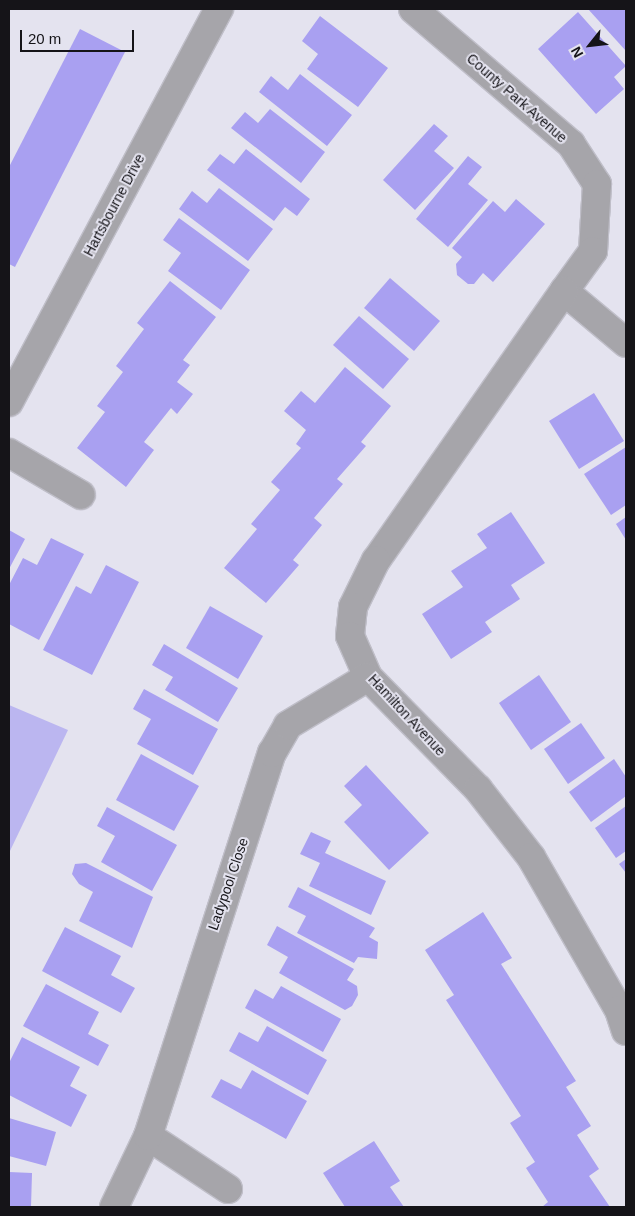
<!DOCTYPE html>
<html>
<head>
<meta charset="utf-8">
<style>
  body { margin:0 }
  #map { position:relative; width:635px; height:1216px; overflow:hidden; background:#e4e3ef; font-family:Arial,sans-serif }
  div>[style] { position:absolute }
  .green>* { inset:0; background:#bbb6f0 }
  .building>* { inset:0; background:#a9a0f1 }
  .roads { filter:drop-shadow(1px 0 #bfbec8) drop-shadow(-1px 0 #bfbec8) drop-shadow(0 1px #bfbec8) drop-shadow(0 -1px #bfbec8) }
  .minor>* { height:28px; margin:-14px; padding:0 14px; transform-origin:14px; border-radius:14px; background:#a6a5aa }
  span { translate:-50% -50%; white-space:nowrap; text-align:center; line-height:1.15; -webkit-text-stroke:4px #e4e3ef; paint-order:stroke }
  .street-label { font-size:14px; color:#151418 }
  .frame { position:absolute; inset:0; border:10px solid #151418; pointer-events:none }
  .north { position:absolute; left:565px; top:20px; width:50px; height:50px; -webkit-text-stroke:4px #e4e3ef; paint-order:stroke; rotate:241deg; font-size:14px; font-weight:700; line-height:20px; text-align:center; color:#151418 }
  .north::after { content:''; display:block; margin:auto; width:18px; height:22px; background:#151418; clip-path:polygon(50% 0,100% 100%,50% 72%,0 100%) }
  .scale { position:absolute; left:20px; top:30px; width:114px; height:22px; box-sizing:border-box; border:2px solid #151418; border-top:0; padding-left:6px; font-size:15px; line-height:18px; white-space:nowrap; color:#151418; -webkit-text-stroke:4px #e4e3ef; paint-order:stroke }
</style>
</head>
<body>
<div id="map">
  <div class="green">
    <i style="clip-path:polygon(9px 705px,68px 730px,9px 853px)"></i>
  </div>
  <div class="building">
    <i style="clip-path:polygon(588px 9px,626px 9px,626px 51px)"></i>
    <i style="clip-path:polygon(578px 12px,626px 66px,614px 77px,624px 89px,596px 114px,538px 49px)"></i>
    <i style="clip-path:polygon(320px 16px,388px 68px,358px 107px,307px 69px,318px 54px,302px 41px)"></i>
    <i style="clip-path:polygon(80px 29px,125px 52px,15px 267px,9px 264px,9px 167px)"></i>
    <i style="clip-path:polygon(300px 74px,352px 115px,327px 146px,259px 92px,271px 76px,288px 90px)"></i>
    <i style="clip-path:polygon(270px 109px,325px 152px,301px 183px,231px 128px,245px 112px,258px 123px)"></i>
    <i style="clip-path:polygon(434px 124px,448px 136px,434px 151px,454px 168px,415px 210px,383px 180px)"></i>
    <i style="clip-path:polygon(246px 149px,310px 199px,297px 216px,285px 207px,274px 221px,207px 170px,220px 154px,234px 164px)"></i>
    <i style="clip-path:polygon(468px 156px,482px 167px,468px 184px,488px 200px,448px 247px,416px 219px)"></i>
    <i style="clip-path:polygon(219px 188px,273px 229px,248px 261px,179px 209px,192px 191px,207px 203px)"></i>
    <i style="clip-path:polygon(516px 199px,545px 224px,493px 282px,483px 273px,474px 284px,468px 284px,457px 275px,456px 264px,462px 257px,452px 248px,493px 201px,505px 212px)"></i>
    <i style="clip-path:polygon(179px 218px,250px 270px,221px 310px,168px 271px,181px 253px,163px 240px)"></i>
    <i style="clip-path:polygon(390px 278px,440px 321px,414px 351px,364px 308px)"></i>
    <i style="clip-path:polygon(170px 281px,216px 317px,183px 360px,190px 365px,177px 382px,193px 394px,177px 414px,171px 408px,144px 442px,154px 450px,126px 487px,77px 448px,105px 412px,97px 406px,123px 372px,116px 366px,144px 329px,137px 323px)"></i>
    <i style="clip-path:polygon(359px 316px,409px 359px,383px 389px,333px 345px)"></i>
    <i style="clip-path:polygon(345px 367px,391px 406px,361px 442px,366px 446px,337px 479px,343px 484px,314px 518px,322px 525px,293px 560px,299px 565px,266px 603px,224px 568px,257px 529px,251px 524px,280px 490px,271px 482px,301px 448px,296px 444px,306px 430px,284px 411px,301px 391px,315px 403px)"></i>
    <i style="clip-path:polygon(594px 393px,624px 441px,579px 469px,549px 421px)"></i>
    <i style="clip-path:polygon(626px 447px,626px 505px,611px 515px,584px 474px)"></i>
    <i style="clip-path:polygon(511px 512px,545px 563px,511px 585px,520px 599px,485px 622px,492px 632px,451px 659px,422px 614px,463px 587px,451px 571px,487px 548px,477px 534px)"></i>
    <i style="clip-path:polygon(626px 517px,626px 540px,616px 524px)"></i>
    <i style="clip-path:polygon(9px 530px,25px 539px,9px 569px)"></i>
    <i style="clip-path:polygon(51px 538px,84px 554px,39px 640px,9px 624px,9px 585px,23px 558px,37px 565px)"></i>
    <i style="clip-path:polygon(106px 565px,139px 582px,92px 675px,43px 650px,76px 586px,91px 594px)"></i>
    <i style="clip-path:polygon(210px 606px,263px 636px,238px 679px,186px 648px)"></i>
    <i style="clip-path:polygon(164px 644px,238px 688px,218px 722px,165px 690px,173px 677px,152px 665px)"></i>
    <i style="clip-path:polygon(539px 675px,571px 722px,531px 750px,499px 703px)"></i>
    <i style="clip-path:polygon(144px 689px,218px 729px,193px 775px,137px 744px,151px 719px,133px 709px)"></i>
    <i style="clip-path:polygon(581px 723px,605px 758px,568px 784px,544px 749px)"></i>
    <i style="clip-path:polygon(141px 754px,199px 786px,174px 831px,116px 800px)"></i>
    <i style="clip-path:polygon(614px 759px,626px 777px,626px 796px,591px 822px,569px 792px)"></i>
    <i style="clip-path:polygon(366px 765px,429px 833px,389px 870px,344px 822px,362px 805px,344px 786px)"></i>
    <i style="clip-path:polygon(626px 806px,626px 851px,616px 858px,595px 828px)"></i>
    <i style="clip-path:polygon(107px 807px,177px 845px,152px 891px,101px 862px,115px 836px,97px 826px)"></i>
    <i style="clip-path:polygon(311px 832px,331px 841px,325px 853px,386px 881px,371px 915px,309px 886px,320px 863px,300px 854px)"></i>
    <i style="clip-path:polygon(626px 859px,626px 873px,619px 864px)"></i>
    <i style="clip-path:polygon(86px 863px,153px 897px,132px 948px,79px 921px,93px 892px,79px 884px,72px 874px,75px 864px)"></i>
    <i style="clip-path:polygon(298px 887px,375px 928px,369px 937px,378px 942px,377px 959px,358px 957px,354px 963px,297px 933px,306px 916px,288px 907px)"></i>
    <i style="clip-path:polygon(483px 912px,512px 958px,501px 964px,576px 1081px,566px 1087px,591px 1126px,577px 1135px,599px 1169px,589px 1176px,610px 1207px,542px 1207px,548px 1202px,526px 1168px,535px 1162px,510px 1123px,521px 1116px,446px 1000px,454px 995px,425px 950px)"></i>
    <i style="clip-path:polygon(277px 926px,354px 969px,347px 980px,357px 986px,358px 995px,352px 1006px,345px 1010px,279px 973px,288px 957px,267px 945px)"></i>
    <i style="clip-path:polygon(65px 927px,121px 956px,111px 975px,135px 988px,121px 1013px,42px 971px)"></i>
    <i style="clip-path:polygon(46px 984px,99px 1012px,88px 1034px,109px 1045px,98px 1066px,23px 1026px)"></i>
    <i style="clip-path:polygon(281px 986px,341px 1019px,323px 1052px,245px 1008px,255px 989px,273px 999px)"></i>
    <i style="clip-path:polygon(267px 1026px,327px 1060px,308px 1095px,229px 1051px,239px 1032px,258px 1042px)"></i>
    <i style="clip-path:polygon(22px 1037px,80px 1067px,70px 1086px,87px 1095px,71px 1127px,9px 1095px,9px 1063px)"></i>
    <i style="clip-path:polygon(252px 1070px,307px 1101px,286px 1139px,211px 1097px,221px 1079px,241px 1089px)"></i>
    <i style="clip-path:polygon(9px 1118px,56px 1132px,46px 1166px,9px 1156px)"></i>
    <i style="clip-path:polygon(374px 1141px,400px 1181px,390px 1187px,404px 1207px,345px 1207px,323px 1173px)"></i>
    <i style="clip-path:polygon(9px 1172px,32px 1173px,31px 1207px,9px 1207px)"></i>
  </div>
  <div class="roads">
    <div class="minor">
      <i style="left:413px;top:9px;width:208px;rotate:40.5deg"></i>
      <i style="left:571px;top:144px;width:48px;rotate:57deg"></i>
      <i style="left:597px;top:184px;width:67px;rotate:93.4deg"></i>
      <i style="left:593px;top:251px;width:49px;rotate:125.9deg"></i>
      <i style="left:564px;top:291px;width:81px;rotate:40deg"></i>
      <i style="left:564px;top:291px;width:328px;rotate:124.9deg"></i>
      <i style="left:376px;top:560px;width:52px;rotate:116.1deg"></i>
      <i style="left:353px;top:607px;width:29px;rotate:96deg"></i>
      <i style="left:350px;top:636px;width:45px;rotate:66.3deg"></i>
      <i style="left:368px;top:677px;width:157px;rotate:45.5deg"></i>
      <i style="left:478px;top:789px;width:86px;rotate:52.1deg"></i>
      <i style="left:531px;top:857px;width:177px;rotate:60.1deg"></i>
      <i style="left:619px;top:1010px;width:22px;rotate:72deg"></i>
      <i style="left:9px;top:402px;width:446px;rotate:-61.9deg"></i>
      <i style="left:9px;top:453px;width:83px;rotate:30.3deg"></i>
      <i style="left:148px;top:1136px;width:96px;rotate:33.5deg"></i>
      <i style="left:114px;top:1207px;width:79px;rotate:-64.4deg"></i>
      <i style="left:148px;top:1136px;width:403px;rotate:-72.1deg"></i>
      <i style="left:272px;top:753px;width:32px;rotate:-60deg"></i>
      <i style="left:288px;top:725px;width:93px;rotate:-31deg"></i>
    </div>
  </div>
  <div class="street-label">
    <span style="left:517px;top:98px;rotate:41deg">County Park Avenue</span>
    <span style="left:114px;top:205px;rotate:-62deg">Hartsbourne Drive</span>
    <span style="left:407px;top:715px;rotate:47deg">Hamilton Avenue</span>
    <span style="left:228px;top:884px;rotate:-71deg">Ladypool Close</span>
  </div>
  <div class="frame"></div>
  <div class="north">N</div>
  <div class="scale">20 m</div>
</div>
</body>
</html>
